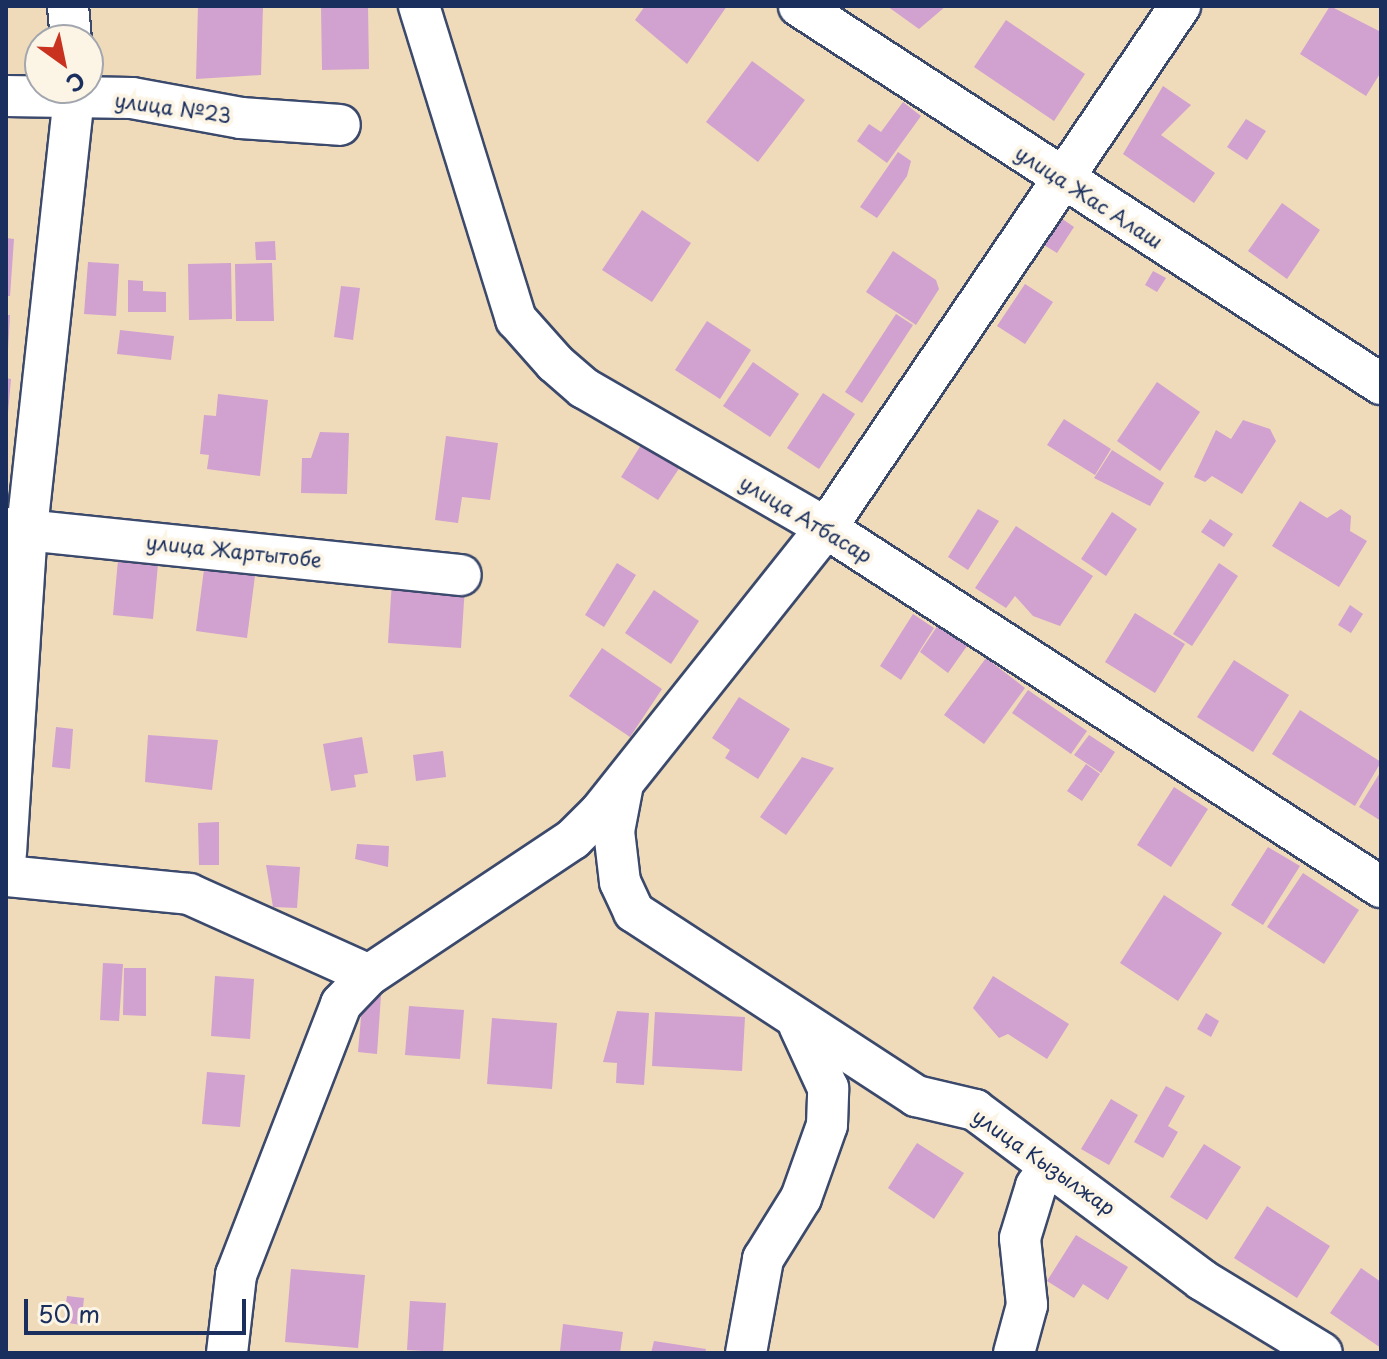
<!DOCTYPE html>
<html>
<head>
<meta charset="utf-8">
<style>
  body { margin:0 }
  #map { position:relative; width:1387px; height:1359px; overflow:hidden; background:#efdbba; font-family:"Playpen Sans",sans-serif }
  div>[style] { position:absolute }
  .building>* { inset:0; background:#d1a1cf }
  .roads { filter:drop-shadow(2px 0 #3b496c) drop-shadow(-2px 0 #3b496c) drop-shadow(0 2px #3b496c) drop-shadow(0 -2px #3b496c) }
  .minor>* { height:40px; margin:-20px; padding:0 20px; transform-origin:20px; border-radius:20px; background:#fff }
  span { translate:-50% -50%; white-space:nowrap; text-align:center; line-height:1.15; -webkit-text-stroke:8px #fcf5e5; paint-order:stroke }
  .street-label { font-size:20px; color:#1b2f5e }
  .frame { position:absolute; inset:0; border:8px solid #1b2f5e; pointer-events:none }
  .north { position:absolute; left:24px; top:24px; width:80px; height:80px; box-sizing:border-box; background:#fcf5e5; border:2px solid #a2a6af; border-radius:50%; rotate:147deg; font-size:22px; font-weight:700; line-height:32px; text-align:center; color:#1b2f5e }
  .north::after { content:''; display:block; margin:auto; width:28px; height:36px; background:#c8321e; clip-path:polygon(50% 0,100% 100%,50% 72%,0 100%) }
  .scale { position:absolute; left:24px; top:1299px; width:222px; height:36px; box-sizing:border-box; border:4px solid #1b2f5e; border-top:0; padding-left:10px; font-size:24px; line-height:28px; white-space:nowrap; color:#1b2f5e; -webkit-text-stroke:6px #fcf5e5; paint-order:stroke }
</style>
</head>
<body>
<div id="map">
  <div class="building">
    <i style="clip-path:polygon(198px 6px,263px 6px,261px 75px,196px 79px)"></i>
    <i style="clip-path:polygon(321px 6px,368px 6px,369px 69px,322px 70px)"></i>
    <i style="clip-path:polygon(645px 6px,727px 6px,687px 64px,635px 20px)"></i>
    <i style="clip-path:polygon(887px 6px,946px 6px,919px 29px)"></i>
    <i style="clip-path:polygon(1330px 6px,1381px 32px,1381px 72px,1366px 96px,1300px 54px)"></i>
    <i style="clip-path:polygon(1006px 20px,1085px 74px,1054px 121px,974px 67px)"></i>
    <i style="clip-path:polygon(752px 61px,805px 100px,758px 162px,706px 122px)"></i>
    <i style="clip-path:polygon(1163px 86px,1191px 105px,1161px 135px,1215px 173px,1194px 203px,1123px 154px)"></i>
    <i style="clip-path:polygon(903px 102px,921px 116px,887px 163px,857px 141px,869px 124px,881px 132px)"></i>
    <i style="clip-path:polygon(1246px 119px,1266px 131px,1247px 160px,1227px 147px)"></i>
    <i style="clip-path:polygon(898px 152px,911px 161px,907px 176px,877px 218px,860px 207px)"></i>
    <i style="clip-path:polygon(1282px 203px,1320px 230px,1287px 279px,1248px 251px)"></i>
    <i style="clip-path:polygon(642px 210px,691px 243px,652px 302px,602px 270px)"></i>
    <i style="clip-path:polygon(1061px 218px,1074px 227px,1057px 253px,1044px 245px)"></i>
    <i style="clip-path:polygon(6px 238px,14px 239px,10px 296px,6px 296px)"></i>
    <i style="clip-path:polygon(275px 241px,276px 260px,256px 260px,255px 242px)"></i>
    <i style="clip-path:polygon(893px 251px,936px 280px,939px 289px,916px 325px,866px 292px)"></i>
    <i style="clip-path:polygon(88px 262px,119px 264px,116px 316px,84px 314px)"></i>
    <i style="clip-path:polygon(231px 263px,232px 319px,189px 320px,188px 264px)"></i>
    <i style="clip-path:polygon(272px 263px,274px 321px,236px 321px,235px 264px)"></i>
    <i style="clip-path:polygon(1153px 271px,1166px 278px,1157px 292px,1145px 285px)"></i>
    <i style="clip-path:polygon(128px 280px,143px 281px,143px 291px,166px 292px,166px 312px,128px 312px)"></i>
    <i style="clip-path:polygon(1025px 284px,1053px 302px,1025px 344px,997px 326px)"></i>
    <i style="clip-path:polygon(341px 286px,360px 288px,353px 340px,334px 337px)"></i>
    <i style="clip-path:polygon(896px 314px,913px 325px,862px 403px,845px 392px)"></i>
    <i style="clip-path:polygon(6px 315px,10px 315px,8px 350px,6px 349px)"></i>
    <i style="clip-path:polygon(707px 321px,751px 350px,720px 399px,675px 370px)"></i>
    <i style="clip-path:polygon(120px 330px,174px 336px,171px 360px,117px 354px)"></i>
    <i style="clip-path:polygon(753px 362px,799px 394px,770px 437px,723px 406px)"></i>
    <i style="clip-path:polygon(6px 378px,11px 379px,8px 413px,6px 413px)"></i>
    <i style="clip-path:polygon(1157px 382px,1200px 412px,1160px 471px,1117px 441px)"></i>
    <i style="clip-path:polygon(823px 393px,855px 414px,819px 469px,787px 448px)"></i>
    <i style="clip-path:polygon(218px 394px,268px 400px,260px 476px,207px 469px,209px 455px,200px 454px,204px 415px,216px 416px)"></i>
    <i style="clip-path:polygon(1064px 419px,1111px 449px,1095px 475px,1047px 445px)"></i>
    <i style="clip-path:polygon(1243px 420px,1270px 429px,1276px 441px,1242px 494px,1212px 476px,1205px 482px,1194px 477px,1216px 430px,1231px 439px)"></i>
    <i style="clip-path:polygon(320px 432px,349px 433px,347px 494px,301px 493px,302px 458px,311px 458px)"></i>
    <i style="clip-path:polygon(446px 436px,498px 443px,490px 500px,462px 497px,458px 523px,435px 520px)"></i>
    <i style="clip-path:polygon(646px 437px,684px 461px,658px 500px,621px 477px)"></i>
    <i style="clip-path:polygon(1112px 450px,1164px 483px,1150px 506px,1094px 478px)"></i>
    <i style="clip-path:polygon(1300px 501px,1327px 518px,1341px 509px,1351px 516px,1350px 531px,1367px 541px,1339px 587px,1272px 546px)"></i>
    <i style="clip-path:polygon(978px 509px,999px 521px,968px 570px,948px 557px)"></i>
    <i style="clip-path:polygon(1112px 512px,1137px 529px,1106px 576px,1081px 559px)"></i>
    <i style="clip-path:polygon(1210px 519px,1233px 534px,1224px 547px,1201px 532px)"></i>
    <i style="clip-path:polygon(1016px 526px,1093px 576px,1060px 626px,1033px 616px,1015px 596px,1006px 608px,975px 588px)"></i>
    <i style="clip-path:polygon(119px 549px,159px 553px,153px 619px,113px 615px)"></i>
    <i style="clip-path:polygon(206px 554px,257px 560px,247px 638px,196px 631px)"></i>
    <i style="clip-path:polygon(617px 563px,636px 575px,604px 627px,585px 615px)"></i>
    <i style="clip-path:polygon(1219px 563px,1238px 576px,1192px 646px,1173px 634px)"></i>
    <i style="clip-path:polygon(392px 581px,465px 586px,461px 648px,388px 643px)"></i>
    <i style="clip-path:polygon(654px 590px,699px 621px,671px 664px,625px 633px)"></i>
    <i style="clip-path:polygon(1350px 605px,1363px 614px,1351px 633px,1338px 625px)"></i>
    <i style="clip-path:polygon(1135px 613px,1185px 644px,1155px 693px,1105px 662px)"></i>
    <i style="clip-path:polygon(913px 614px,934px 628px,901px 680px,880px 666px)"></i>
    <i style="clip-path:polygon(938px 625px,967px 646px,948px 673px,920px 652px)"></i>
    <i style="clip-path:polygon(602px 648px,662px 689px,630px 737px,569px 696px)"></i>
    <i style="clip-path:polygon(986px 658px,1025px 688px,984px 744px,944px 715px)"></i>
    <i style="clip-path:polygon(1234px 660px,1289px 695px,1253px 752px,1197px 717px)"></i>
    <i style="clip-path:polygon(1028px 690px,1087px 731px,1071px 754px,1012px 713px)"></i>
    <i style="clip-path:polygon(739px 697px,790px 729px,758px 779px,725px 758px,730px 750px,712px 738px)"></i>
    <i style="clip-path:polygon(1300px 710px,1381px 762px,1355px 806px,1272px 754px)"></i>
    <i style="clip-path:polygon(56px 727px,73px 729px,70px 769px,52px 767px)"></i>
    <i style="clip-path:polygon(148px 735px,218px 740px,212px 790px,145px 782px)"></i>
    <i style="clip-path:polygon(1089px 735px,1115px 752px,1101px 773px,1074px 755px)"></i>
    <i style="clip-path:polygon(362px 737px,368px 773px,354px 775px,356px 787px,331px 791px,323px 744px)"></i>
    <i style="clip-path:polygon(443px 751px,446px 777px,416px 781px,413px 755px)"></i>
    <i style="clip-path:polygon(802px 757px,834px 768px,786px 835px,760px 817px)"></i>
    <i style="clip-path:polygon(1086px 764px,1100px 774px,1082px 801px,1067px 791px)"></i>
    <i style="clip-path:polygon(1381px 771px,1381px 821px,1359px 807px)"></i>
    <i style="clip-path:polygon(1174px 787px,1208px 809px,1171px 867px,1137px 845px)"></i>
    <i style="clip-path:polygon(219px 822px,219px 865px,199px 865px,198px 823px)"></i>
    <i style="clip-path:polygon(357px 844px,389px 846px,388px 867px,355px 859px)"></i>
    <i style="clip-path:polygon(1268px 847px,1300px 866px,1263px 925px,1231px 905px)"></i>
    <i style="clip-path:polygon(266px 865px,300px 867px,297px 908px,273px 907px)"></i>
    <i style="clip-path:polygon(1303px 873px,1359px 910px,1324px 964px,1267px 927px)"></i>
    <i style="clip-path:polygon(1164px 895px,1222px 933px,1178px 1001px,1120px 963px)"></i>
    <i style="clip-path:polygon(103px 963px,123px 964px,119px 1021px,100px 1020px)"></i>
    <i style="clip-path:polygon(124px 968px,146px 968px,146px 1016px,123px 1015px)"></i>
    <i style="clip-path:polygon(215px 976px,254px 979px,250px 1039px,211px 1036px)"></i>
    <i style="clip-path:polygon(993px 976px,1069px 1024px,1047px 1059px,1008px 1034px,999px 1038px,973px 1008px)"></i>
    <i style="clip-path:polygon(363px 994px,381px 995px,377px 1054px,358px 1052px)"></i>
    <i style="clip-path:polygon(409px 1006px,464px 1010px,460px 1059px,405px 1055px)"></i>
    <i style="clip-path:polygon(617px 1011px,649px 1013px,644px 1085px,616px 1083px,617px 1063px,603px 1062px)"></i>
    <i style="clip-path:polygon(655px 1012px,745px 1017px,742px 1071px,652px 1066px)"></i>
    <i style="clip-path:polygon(1206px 1013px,1219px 1021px,1211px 1037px,1197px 1029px)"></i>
    <i style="clip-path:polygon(492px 1018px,557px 1023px,552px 1089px,487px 1084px)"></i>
    <i style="clip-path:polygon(207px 1072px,245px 1075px,240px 1127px,202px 1124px)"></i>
    <i style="clip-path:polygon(1166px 1086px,1185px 1096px,1168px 1126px,1178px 1132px,1163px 1158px,1134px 1142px)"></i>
    <i style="clip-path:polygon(1111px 1099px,1138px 1115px,1109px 1165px,1081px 1149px)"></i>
    <i style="clip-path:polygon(917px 1143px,964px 1173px,934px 1219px,888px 1188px)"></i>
    <i style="clip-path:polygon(1204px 1144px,1241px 1167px,1207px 1220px,1170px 1197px)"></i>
    <i style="clip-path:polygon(1267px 1206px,1330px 1246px,1297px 1298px,1234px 1258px)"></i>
    <i style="clip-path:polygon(1076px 1235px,1128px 1267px,1108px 1300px,1083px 1284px,1074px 1298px,1047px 1281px)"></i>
    <i style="clip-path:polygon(1361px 1268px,1381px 1282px,1381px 1348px,1330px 1313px)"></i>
    <i style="clip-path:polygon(291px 1269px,365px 1275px,358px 1348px,285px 1342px)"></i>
    <i style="clip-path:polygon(67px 1296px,84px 1298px,81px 1325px,63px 1322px)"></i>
    <i style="clip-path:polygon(410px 1301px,446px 1303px,443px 1352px,407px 1350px)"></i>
    <i style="clip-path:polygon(563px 1324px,623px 1332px,620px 1353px,560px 1351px)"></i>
    <i style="clip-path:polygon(654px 1341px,706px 1349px,705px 1353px,651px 1353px)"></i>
  </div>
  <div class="roads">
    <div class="minor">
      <i style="left:68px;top:6px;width:34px;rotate:85deg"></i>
      <i style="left:419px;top:6px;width:328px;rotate:72.8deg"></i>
      <i style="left:516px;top:319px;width:59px;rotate:48.4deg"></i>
      <i style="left:555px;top:363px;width:38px;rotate:41deg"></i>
      <i style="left:584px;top:388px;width:280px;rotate:30deg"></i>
      <i style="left:826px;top:528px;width:661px;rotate:32.9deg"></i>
      <i style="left:799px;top:6px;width:694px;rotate:33deg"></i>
      <i style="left:6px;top:96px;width:126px;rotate:0.9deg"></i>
      <i style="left:132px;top:98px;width:111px;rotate:10.4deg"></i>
      <i style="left:241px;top:118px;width:99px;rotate:4deg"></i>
      <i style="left:6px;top:528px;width:457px;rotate:5.9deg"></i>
      <i style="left:623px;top:784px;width:48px;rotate:100.8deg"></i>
      <i style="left:614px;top:831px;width:51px;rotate:83.3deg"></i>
      <i style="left:620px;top:882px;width:33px;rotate:65deg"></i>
      <i style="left:634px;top:912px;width:337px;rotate:33.1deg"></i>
      <i style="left:916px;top:1096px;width:61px;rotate:13.3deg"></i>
      <i style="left:975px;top:1110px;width:284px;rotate:36.8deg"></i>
      <i style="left:1202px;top:1280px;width:140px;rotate:31.3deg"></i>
      <i style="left:6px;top:853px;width:325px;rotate:-86.3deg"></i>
      <i style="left:27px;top:529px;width:444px;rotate:-83.8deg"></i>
      <i style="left:6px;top:876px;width:184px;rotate:5.6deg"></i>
      <i style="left:189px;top:894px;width:197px;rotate:24.2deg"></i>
      <i style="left:227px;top:1353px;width:79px;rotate:-83.4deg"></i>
      <i style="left:236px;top:1275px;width:291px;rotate:-68.8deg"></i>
      <i style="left:341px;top:1004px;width:40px;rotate:-46deg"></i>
      <i style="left:369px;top:975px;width:245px;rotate:-33.7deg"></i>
      <i style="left:573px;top:839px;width:38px;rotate:-45deg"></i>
      <i style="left:600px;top:812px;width:363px;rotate:-51.5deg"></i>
      <i style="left:826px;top:528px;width:631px;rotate:-55.86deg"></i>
      <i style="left:746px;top:1353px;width:96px;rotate:-79.7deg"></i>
      <i style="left:763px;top:1259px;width:72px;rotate:-58.1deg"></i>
      <i style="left:801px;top:1198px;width:77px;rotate:-70.4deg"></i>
      <i style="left:827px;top:1125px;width:37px;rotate:-88deg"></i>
      <i style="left:828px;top:1088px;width:69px;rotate:-114.7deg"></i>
      <i style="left:1014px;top:1353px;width:50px;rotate:-74.8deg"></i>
      <i style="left:1027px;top:1305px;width:67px;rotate:-96deg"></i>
      <i style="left:1020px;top:1238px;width:54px;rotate:-72.9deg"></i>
      <i style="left:1036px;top:1186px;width:24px;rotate:-55deg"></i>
    </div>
  </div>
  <div class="street-label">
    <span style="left:173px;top:108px;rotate:8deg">улица №23</span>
    <span style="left:1089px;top:197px;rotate:33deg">улица Жас Алаш</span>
    <span style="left:806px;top:519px;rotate:31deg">улица Атбасар</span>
    <span style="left:234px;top:551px;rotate:6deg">улица Жартытобе</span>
    <span style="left:1044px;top:1162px;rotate:35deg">улица Кызылжар</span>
  </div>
  <div class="frame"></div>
  <div class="north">С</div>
  <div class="scale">50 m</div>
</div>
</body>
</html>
